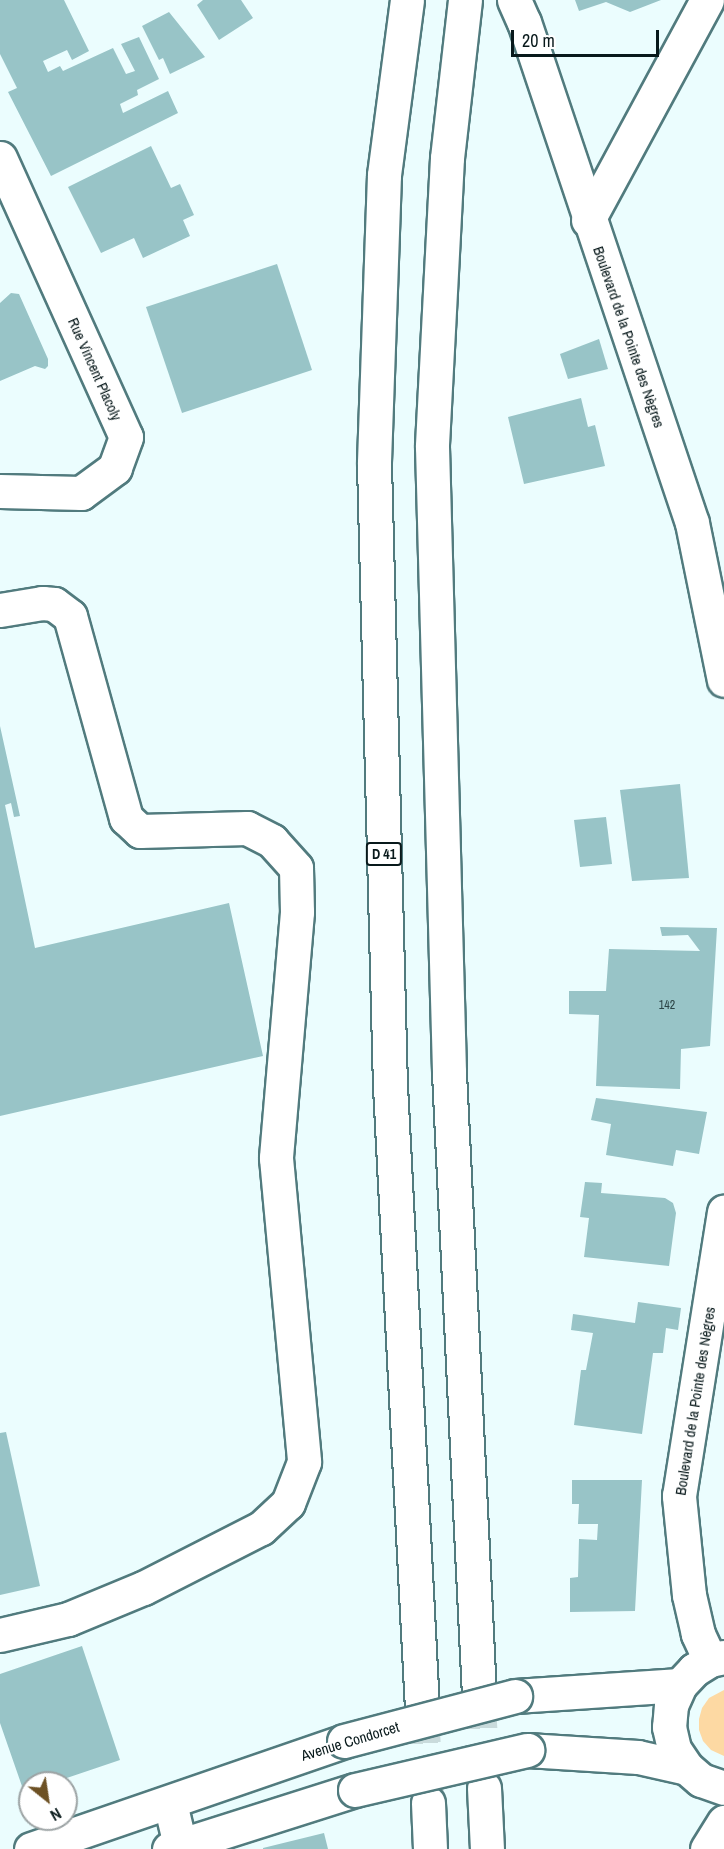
<!DOCTYPE html>
<html>
<head>
<meta charset="utf-8">
<style>
  body { margin:0 }
  #map { position:relative; width:724px; height:1849px; overflow:hidden; background:#ebfdfe; font-family:"Archivo Narrow",sans-serif }
  div>[style] { position:absolute }
  .green>* { inset:0; background:#fdd9a3 }
  .building>* { inset:0; background:#98c4c7 }
  .highway-tunnel>* { height:33px; margin-top:-16.5px; transform-origin:0; background:repeating-linear-gradient(90deg,#c9dbdc 0 33px,transparent 0 49px) }
  .roads { filter:drop-shadow(2px 0 #517b7e) drop-shadow(-2px 0 #517b7e) drop-shadow(0 2px #517b7e) drop-shadow(0 -2px #517b7e) }
  .minor>* { height:33px; margin:-16.5px; padding:0 16.5px; transform-origin:16.5px; border-radius:16.5px; background:#fff }
  .major>* { height:33px; margin:-16.5px; padding:0 16.5px; transform-origin:16.5px; border-radius:16.5px; background:#fff }
  .highway>* { height:33px; margin:-16.5px; padding:0 16.5px; transform-origin:16.5px; border-radius:16.5px; background:#fff }
  .bridges { filter:drop-shadow(2px 0 #517b7e) drop-shadow(-2px 0 #517b7e) drop-shadow(0 2px #517b7e) drop-shadow(0 -2px #517b7e) }
  .major-bridge>* { height:33px; margin:-16.5px; padding:0 16.5px; transform-origin:16.5px; border-radius:16.5px; background:#fff }
  span { translate:-50% -50%; white-space:nowrap; text-align:center; line-height:1.15; -webkit-text-stroke:4.5px #fff; paint-order:stroke }
  .number-label { font-size:12px; color:#2c4446 }
  .number-label span { -webkit-text-stroke-width:0 }
  .shield-label span { padding:2px 4px; background:#fff; border:2px solid; border-radius:4px; -webkit-text-stroke-width:0 }
  .shield-label { font-size:14px; color:#08191b; font-weight:700 }
  .street-label { font-size:15px; color:#08191b }
  .north { position:absolute; left:18px; top:1771px; width:60px; height:60px; box-sizing:border-box; background:#fff; border:2px solid #9ca3a4; border-radius:50%; rotate:150deg; font-size:16px; font-weight:700; line-height:24px; text-align:center; color:#08191b }
  .north::after { content:''; display:block; margin:auto; width:21px; height:27px; background:#6d5124; clip-path:polygon(50% 0,100% 100%,50% 72%,0 100%) }
  .scale { position:absolute; left:511px; top:30px; width:148px; height:27px; box-sizing:border-box; border:3px solid #08191b; border-top:0; padding-left:8px; font-size:18px; line-height:21px; white-space:nowrap; color:#08191b; -webkit-text-stroke:4px #fff; paint-order:stroke }
</style>
</head>
<body>
<div id="map">
  <div class="green">
    <i style="clip-path:polygon(724px 1690px,724px 1756px,711px 1750px,703px 1741px,699px 1730px,699px 1719px,702px 1708px,709px 1698px)"></i>
  </div>
  <div class="building">
    <i style="clip-path:polygon(0 0,64px 0,89px 51px,72px 60px,67px 50px,43px 61px,48px 72px,60px 66px,63px 71px,113px 48px,126px 74px,135px 71px,121px 44px,139px 37px,159px 79px,137px 90px,138px 95px,120px 104px,123px 113px,168px 91px,178px 113px,51px 176px,8px 92px,17px 88px,0 54px)"></i>
    <i style="clip-path:polygon(203px 0,241px 0,253px 18px,219px 40px,197px 5px)"></i>
    <i style="clip-path:polygon(575px 0,661px 0,630px 12px,606px 2px,579px 11px)"></i>
    <i style="clip-path:polygon(169px 12px,205px 57px,170px 74px,163px 58px,159px 60px,142px 26px)"></i>
    <i style="clip-path:polygon(151px 146px,171px 188px,180px 184px,194px 215px,183px 220px,190px 236px,143px 258px,134px 238px,101px 253px,68px 187px)"></i>
    <i style="clip-path:polygon(277px 264px,312px 370px,182px 413px,146px 307px)"></i>
    <i style="clip-path:polygon(11px 293px,19px 294px,48px 359px,48px 366px,45px 369px,35px 366px,0 381px,0 303px)"></i>
    <i style="clip-path:polygon(599px 339px,608px 369px,568px 379px,560px 354px)"></i>
    <i style="clip-path:polygon(581px 398px,588px 427px,595px 425px,605px 466px,524px 484px,508px 417px)"></i>
    <i style="clip-path:polygon(0 726px,20px 816px,14px 817px,11px 803px,5px 805px,35px 948px,229px 903px,263px 1056px,0 1116px)"></i>
    <i style="clip-path:polygon(680px 784px,689px 878px,632px 881px,620px 790px)"></i>
    <i style="clip-path:polygon(606px 817px,612px 864px,580px 867px,574px 820px)"></i>
    <i style="clip-path:polygon(660px 927px,717px 928px,710px 1046px,681px 1049px,680px 1089px,596px 1086px,599px 1015px,569px 1014px,569px 991px,606px 991px,609px 949px,700px 951px,688px 935px,662px 936px)"></i>
    <i style="clip-path:polygon(596px 1098px,707px 1112px,699px 1154px,676px 1150px,673px 1166px,606px 1155px,611px 1124px,591px 1120px)"></i>
    <i style="clip-path:polygon(585px 1182px,602px 1183px,601px 1193px,665px 1198px,673px 1203px,676px 1213px,669px 1266px,584px 1257px,589px 1218px,580px 1217px)"></i>
    <i style="clip-path:polygon(638px 1302px,681px 1308px,678px 1330px,666px 1328px,663px 1353px,653px 1353px,642px 1434px,574px 1425px,581px 1370px,586px 1370px,593px 1333px,571px 1330px,573px 1314px,635px 1323px)"></i>
    <i style="clip-path:polygon(6px 1432px,40px 1586px,0 1595px,0 1433px)"></i>
    <i style="clip-path:polygon(572px 1480px,642px 1480px,635px 1611px,570px 1612px,570px 1578px,578px 1577px,579px 1539px,597px 1540px,598px 1524px,578px 1524px,579px 1504px,572px 1504px)"></i>
    <i style="clip-path:polygon(82px 1646px,120px 1760px,52px 1783px,30px 1783px,30px 1790px,24px 1792px,0 1723px,0 1674px)"></i>
    <i style="clip-path:polygon(324px 1833px,328px 1849px,263px 1849px,263px 1848px)"></i>
  </div>
  <div class="highway-tunnel">
    <i style="left:479px;top:1695px;width:93px;rotate:86.9deg"></i>
    <i style="left:422px;top:1710px;width:91px;rotate:86.2deg"></i>
  </div>
  <div class="roads">
    <div class="minor">
      <i style="left:514px;top:0;width:24px;rotate:66deg"></i>
      <i style="left:524px;top:22px;width:528px;rotate:71.46deg"></i>
      <i style="left:692px;top:523px;width:160px;rotate:78.5deg"></i>
      <i style="left:0;top:158px;width:306px;rotate:65.7deg"></i>
      <i style="left:126px;top:437px;width:33px;rotate:110deg"></i>
      <i style="left:115px;top:468px;width:42px;rotate:143.7deg"></i>
      <i style="left:81px;top:493px;width:81px;rotate:-178.6deg"></i>
      <i style="left:588px;top:220px;width:250px;rotate:-61.6deg"></i>
      <i style="left:0;top:610px;width:43px;rotate:-9.5deg"></i>
      <i style="left:42px;top:603px;width:12px;rotate:5deg"></i>
      <i style="left:54px;top:604px;width:20px;rotate:37deg"></i>
      <i style="left:70px;top:616px;width:210px;rotate:74.5deg"></i>
      <i style="left:126px;top:818px;width:19px;rotate:43deg"></i>
      <i style="left:140px;top:831px;width:107px;rotate:-1.6deg"></i>
      <i style="left:247px;top:828px;width:28px;rotate:27deg"></i>
      <i style="left:272px;top:841px;width:36px;rotate:48deg"></i>
      <i style="left:296px;top:868px;width:44px;rotate:88.7deg"></i>
      <i style="left:297px;top:912px;width:247px;rotate:94.9deg"></i>
      <i style="left:276px;top:1158px;width:305px;rotate:84.7deg"></i>
      <i style="left:304px;top:1462px;width:44px;rotate:111.3deg"></i>
      <i style="left:288px;top:1503px;width:37px;rotate:137deg"></i>
      <i style="left:261px;top:1528px;width:132px;rotate:153deg"></i>
      <i style="left:143px;top:1588px;width:81px;rotate:157.5deg"></i>
      <i style="left:68px;top:1619px;width:70px;rotate:166.8deg"></i>
      <i style="left:710px;top:1660px;width:29px;rotate:-115deg"></i>
      <i style="left:698px;top:1634px;width:40px;rotate:-103deg"></i>
      <i style="left:689px;top:1595px;width:100px;rotate:-95.8deg"></i>
      <i style="left:679px;top:1496px;width:288px;rotate:-81deg"></i>
      <i style="left:170px;top:1803px;width:47px;rotate:76.6deg"></i>
    </div>
    <div class="major">
      <i style="left:724px;top:1657px;width:14px;rotate:168deg"></i>
      <i style="left:710px;top:1660px;width:19px;rotate:148deg"></i>
      <i style="left:694px;top:1670px;width:21px;rotate:133deg"></i>
      <i style="left:680px;top:1685px;width:22px;rotate:114deg"></i>
      <i style="left:671px;top:1705px;width:22px;rotate:95deg"></i>
      <i style="left:669px;top:1727px;width:23px;rotate:77deg"></i>
      <i style="left:674px;top:1749px;width:23px;rotate:56deg"></i>
      <i style="left:687px;top:1768px;width:18px;rotate:41deg"></i>
      <i style="left:701px;top:1780px;width:24px;rotate:19deg"></i>
      <i style="left:515px;top:1696px;width:165px;rotate:-3.8deg"></i>
      <i style="left:527px;top:1750px;width:111px;rotate:3.6deg"></i>
      <i style="left:638px;top:1757px;width:50px;rotate:12.7deg"></i>
      <i style="left:31px;top:1849px;width:331px;rotate:-19deg"></i>
      <i style="left:169px;top:1849px;width:195px;rotate:-17.6deg"></i>
    </div>
    <div class="highway">
      <i style="left:407px;top:0;width:177px;rotate:97.5deg"></i>
      <i style="left:384px;top:175px;width:289px;rotate:92deg"></i>
      <i style="left:374px;top:464px;width:622px;rotate:88.53deg"></i>
      <i style="left:390px;top:1086px;width:625px;rotate:87.06deg"></i>
      <i style="left:465px;top:0;width:159px;rotate:96.5deg"></i>
      <i style="left:447px;top:158px;width:289px;rotate:93deg"></i>
      <i style="left:432px;top:447px;width:626px;rotate:88.44deg"></i>
      <i style="left:449px;top:1073px;width:623px;rotate:87.24deg"></i>
      <i style="left:484px;top:1788px;width:61px;rotate:87.2deg"></i>
      <i style="left:428px;top:1803px;width:46px;rotate:87.5deg"></i>
      <i style="left:707px;top:1849px;width:32px;rotate:-58deg"></i>
    </div>
  </div>
  <div class="bridges">
    <div class="major-bridge">
      <i style="left:344px;top:1741px;width:177px;rotate:-14.7deg"></i>
      <i style="left:355px;top:1790px;width:177px;rotate:-13.1deg"></i>
    </div>
  </div>
  <div class="number-label">
    <span style="left:667px;top:1006px">142</span>
  </div>
  <div class="shield-label">
    <span style="left:384px;top:854px">D 41</span>
  </div>
  <div class="street-label">
    <span style="left:629px;top:337px;rotate:71deg">Boulevard de la Pointe des Nègres</span>
    <span style="left:95px;top:369px;rotate:66deg">Rue Vincent Placoly</span>
    <span style="left:695px;top:1401px;rotate:-81deg">Boulevard de la Pointe des Nègres</span>
    <span style="left:350px;top:1741px;rotate:-17deg">Avenue Condorcet</span>
  </div>
  <div class="north">N</div>
  <div class="scale">20 m</div>
</div>
</body>
</html>
